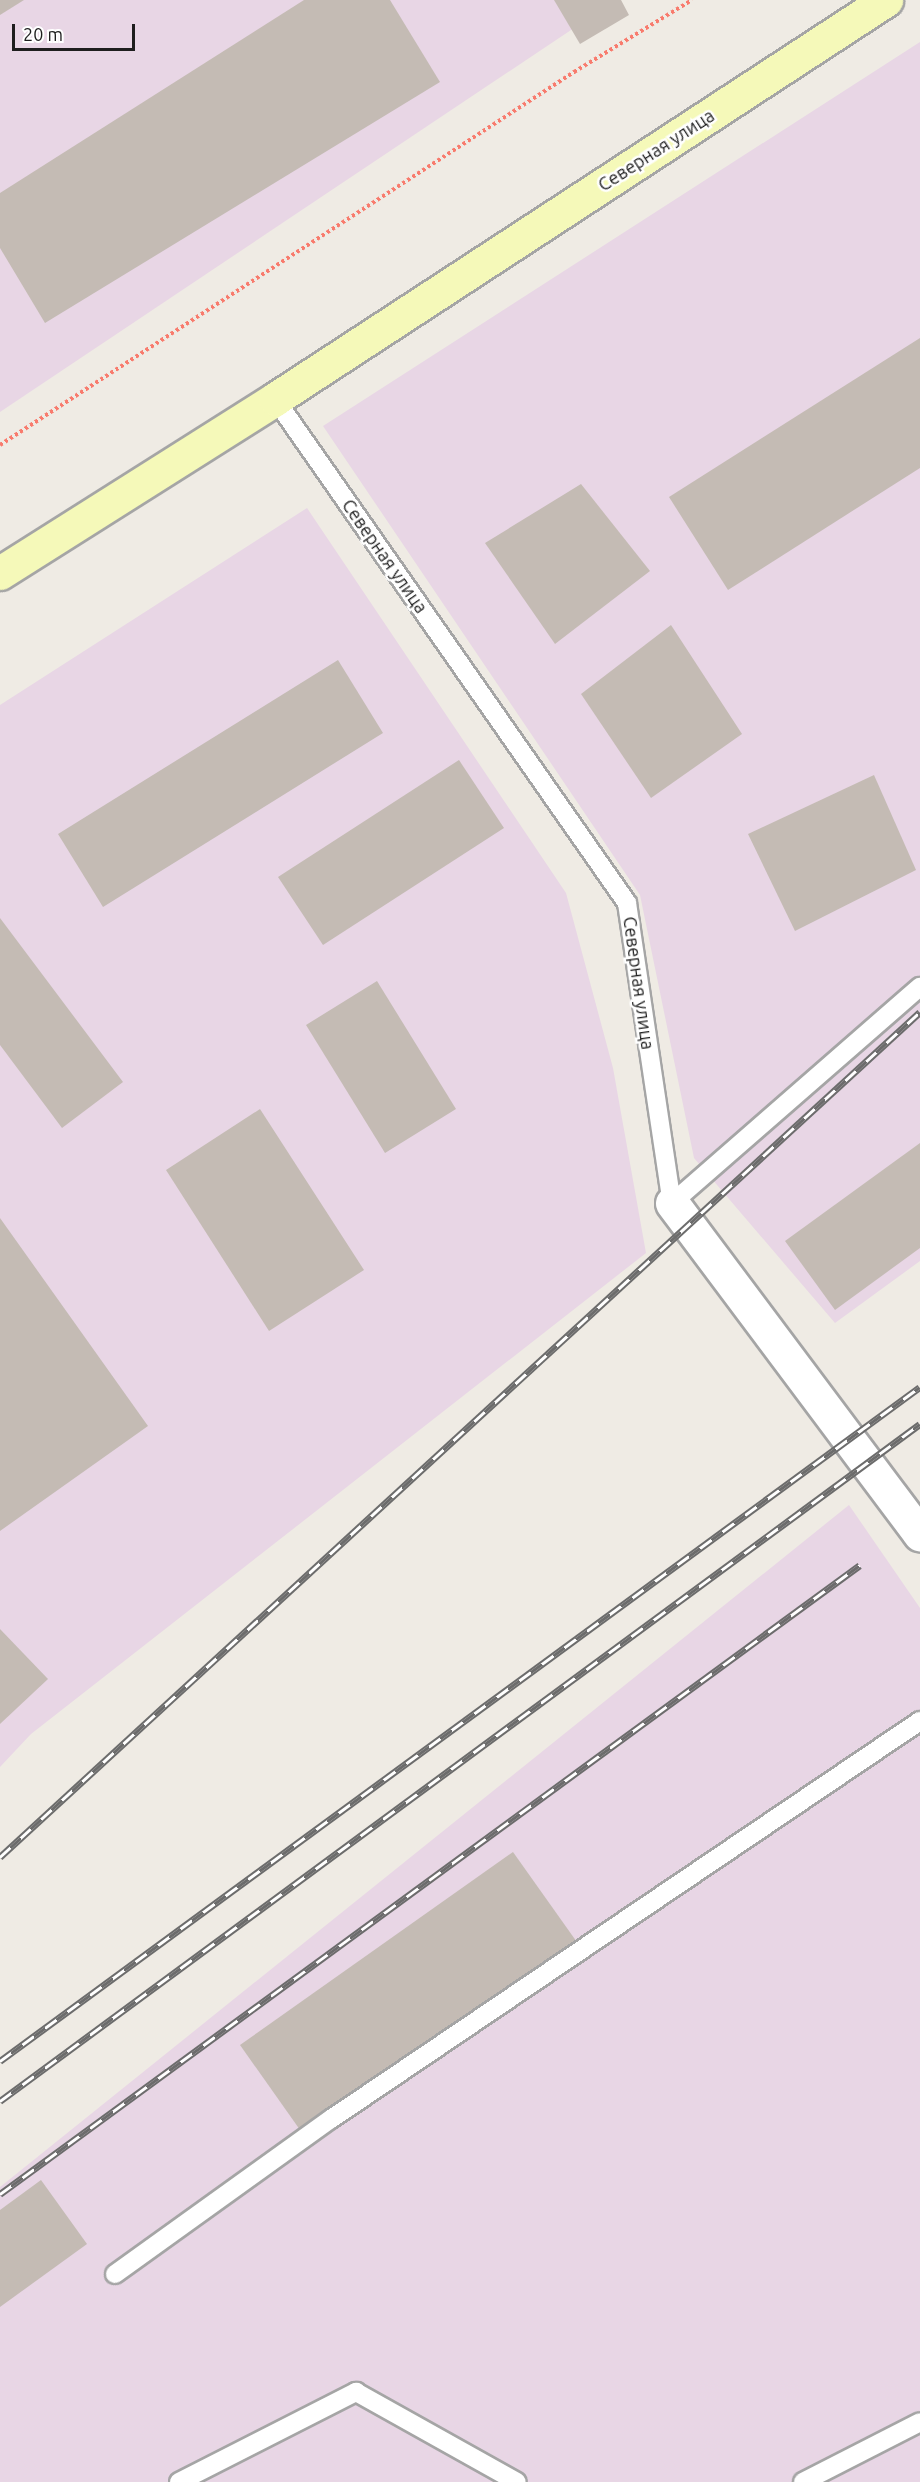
<!DOCTYPE html>
<html>
<head>
<meta charset="utf-8">
<style>
  body { margin:0 }
  #map { position:relative; width:920px; height:2482px; overflow:hidden; background:#efebe4; font-family:Ubuntu,sans-serif }
  div>[style] { position:absolute }
  .industrial>* { inset:0; background:#e8d6e5 }
  .building>* { inset:0; background:#c4bbb4 }
  .path>* { height:4px; margin-top:-2px; transform-origin:0; background:repeating-linear-gradient(90deg,#f87b6d 0 3px,transparent 0 6px) }
  .roads { filter:drop-shadow(2px 0 #a5a5a5) drop-shadow(-2px 0 #a5a5a5) drop-shadow(0 2px #a5a5a5) drop-shadow(0 -2px #a5a5a5) }
  .lane>* { height:18px; margin:-9px; padding:0 9px; transform-origin:9px; border-radius:9px; background:#fff }
  .street>* { height:33px; margin:-16.5px; padding:0 16.5px; transform-origin:16.5px; border-radius:16.5px; background:#fff }
  .secondary>* { height:33px; margin:-16.5px; padding:0 16.5px; transform-origin:16.5px; border-radius:16.5px; background:#f5f9b9 }
  .rail>* { height:7px; margin-top:-3.5px; transform-origin:0; background:repeating-linear-gradient(90deg,#fff 0 14px,#6c6c6c 0 28px); box-sizing:border-box; border-block:2px solid #6c6c6c }
  span { translate:-50% -50%; white-space:nowrap; text-align:center; line-height:1.15; -webkit-text-stroke:5px #fff; paint-order:stroke }
  .street-label { font-size:18px; color:#1e1e1e }
  .scale { position:absolute; left:12px; top:24px; width:123px; height:27px; box-sizing:border-box; border:3px solid #1e1e1e; border-top:0; padding-left:8px; font-size:18px; line-height:21px; white-space:nowrap; color:#1e1e1e; -webkit-text-stroke:4px #fff; paint-order:stroke }
</style>
</head>
<body>
<div id="map">
  <div class="industrial">
    <i style="clip-path:polygon(0 0,555px 0,574px 28px,0 412px)"></i>
    <i style="clip-path:polygon(920px 42px,920px 1261px,835px 1323px,694px 1158px,640px 895px,323px 426px)"></i>
    <i style="clip-path:polygon(307px 508px,566px 893px,613px 1068px,646px 1253px,31px 1734px,0 1767px,0 705px)"></i>
    <i style="clip-path:polygon(849px 1505px,920px 1608px,920px 2482px,0 2482px,0 2187px)"></i>
  </div>
  <div class="building">
    <i style="clip-path:polygon(0 0,24px 0,0 15px)"></i>
    <i style="clip-path:polygon(304px 0,390px 0,440px 82px,45px 323px,0 248px,0 193px)"></i>
    <i style="clip-path:polygon(554px 0,621px 0,629px 15px,580px 44px)"></i>
    <i style="clip-path:polygon(920px 338px,920px 468px,728px 590px,669px 497px)"></i>
    <i style="clip-path:polygon(581px 484px,650px 571px,555px 644px,485px 543px)"></i>
    <i style="clip-path:polygon(671px 625px,742px 734px,651px 798px,581px 694px)"></i>
    <i style="clip-path:polygon(338px 660px,383px 733px,103px 907px,58px 834px)"></i>
    <i style="clip-path:polygon(459px 760px,504px 828px,323px 945px,278px 877px)"></i>
    <i style="clip-path:polygon(874px 775px,916px 870px,795px 931px,748px 834px)"></i>
    <i style="clip-path:polygon(0 918px,123px 1082px,62px 1128px,0 1045px)"></i>
    <i style="clip-path:polygon(377px 981px,456px 1109px,385px 1153px,306px 1025px)"></i>
    <i style="clip-path:polygon(260px 1109px,364px 1270px,269px 1331px,166px 1170px)"></i>
    <i style="clip-path:polygon(920px 1143px,920px 1248px,835px 1310px,785px 1241px)"></i>
    <i style="clip-path:polygon(0 1218px,148px 1426px,0 1531px)"></i>
    <i style="clip-path:polygon(0 1629px,48px 1679px,0 1724px)"></i>
    <i style="clip-path:polygon(513px 1852px,579px 1945px,305px 2137px,240px 2045px)"></i>
    <i style="clip-path:polygon(41px 2180px,87px 2244px,0 2307px,0 2210px)"></i>
  </div>
  <div class="path">
    <i style="left:0;top:445px;width:685px;rotate:-33.02deg"></i>
    <i style="left:574px;top:72px;width:138px;rotate:-31.4deg"></i>
  </div>
  <div class="roads">
    <div class="lane">
      <i style="left:275px;top:399px;width:615px;rotate:55.07deg"></i>
      <i style="left:627px;top:903px;width:303px;rotate:81.5deg"></i>
      <i style="left:672px;top:1203px;width:329px;rotate:-41.1deg"></i>
      <i style="left:115px;top:2274px;width:266px;rotate:-35.7deg"></i>
      <i style="left:331px;top:2119px;width:711px;rotate:-34.05deg"></i>
      <i style="left:179px;top:2482px;width:199px;rotate:-27deg"></i>
      <i style="left:356px;top:2392px;width:184px;rotate:29.2deg"></i>
      <i style="left:803px;top:2482px;width:131px;rotate:-27.1deg"></i>
    </div>
    <div class="street">
      <i style="left:672px;top:1203px;width:414px;rotate:53.2deg"></i>
    </div>
    <div class="secondary">
      <i style="left:0;top:573px;width:325px;rotate:-32.3deg"></i>
      <i style="left:275px;top:399px;width:730px;rotate:-33.15deg"></i>
    </div>
  </div>
  <div class="rail">
    <i style="left:0;top:1857px;width:1249px;rotate:-42.57deg"></i>
    <i style="left:0;top:2061px;width:1140px;rotate:-36.23deg"></i>
    <i style="left:0;top:2101px;width:1142px;rotate:-36.35deg"></i>
    <i style="left:0;top:2194px;width:1065px;rotate:-36.18deg"></i>
  </div>
  <div class="street-label">
    <span style="left:656px;top:150px;rotate:-33deg">Северная улица</span>
    <span style="left:385px;top:556px;rotate:55deg">Северная улица</span>
    <span style="left:639px;top:983px;rotate:82deg">Северная улица</span>
  </div>
  <div class="scale">20 m</div>
</div>
</body>
</html>
